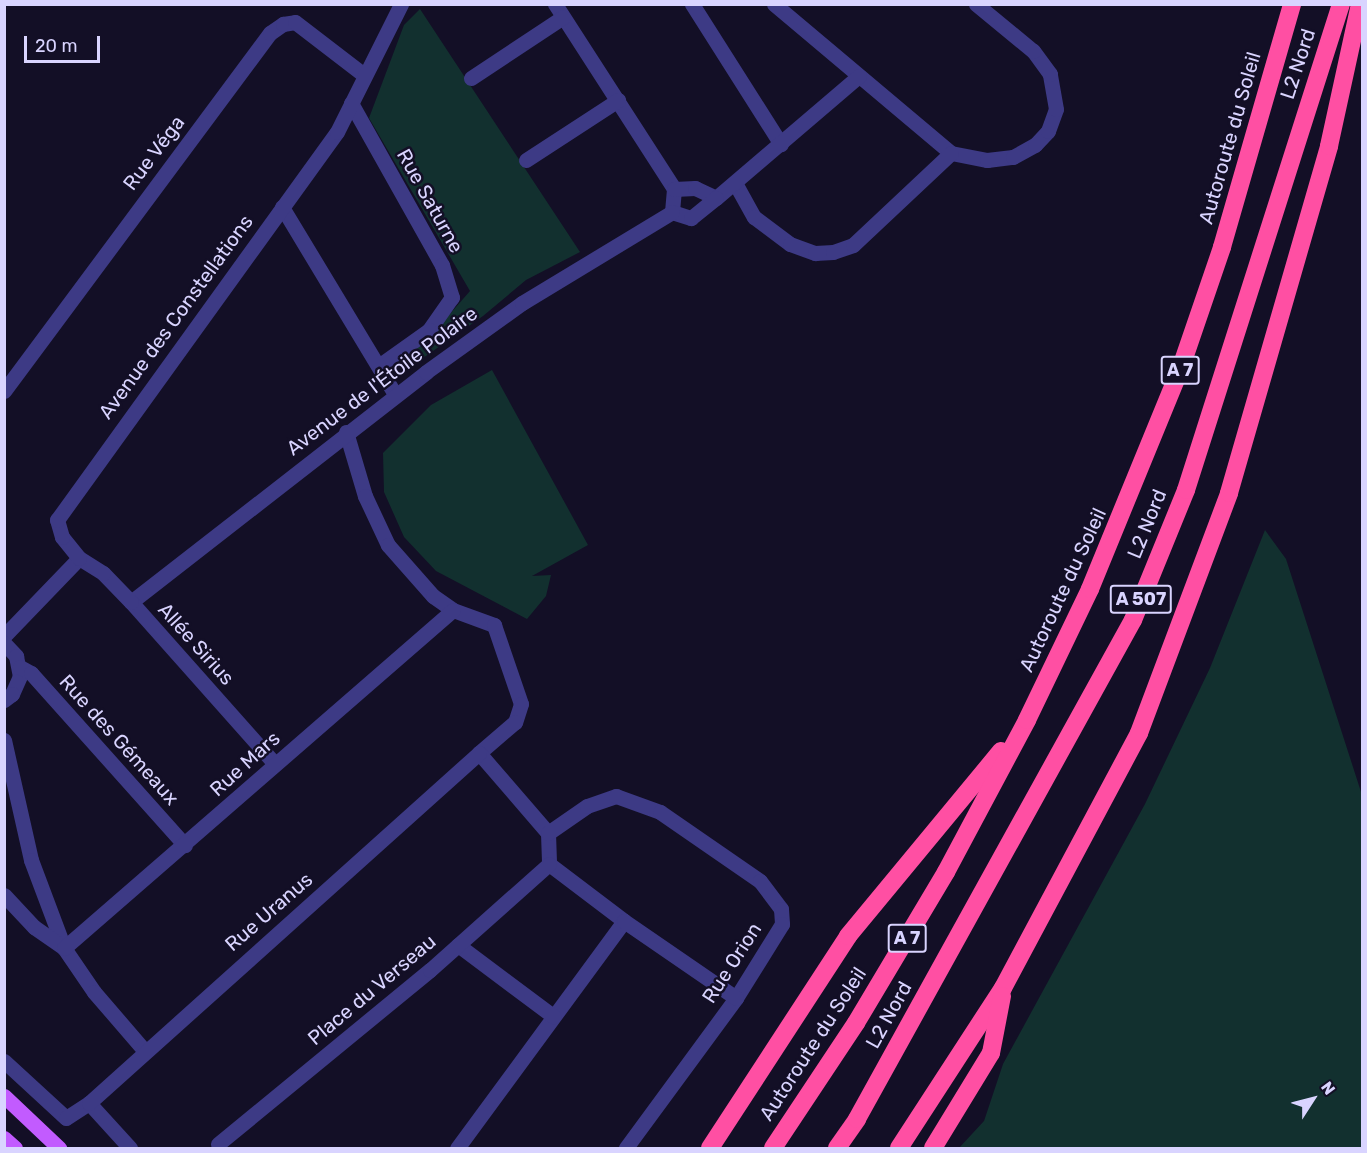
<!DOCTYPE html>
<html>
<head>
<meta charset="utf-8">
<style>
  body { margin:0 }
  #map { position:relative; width:1367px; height:1153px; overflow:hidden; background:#130f26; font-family:Rubik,sans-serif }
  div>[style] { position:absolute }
  .green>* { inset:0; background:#12302f }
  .minor>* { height:15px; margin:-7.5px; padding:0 7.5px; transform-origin:7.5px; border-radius:7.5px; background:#3d3a85 }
  .primary>* { height:15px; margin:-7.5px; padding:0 7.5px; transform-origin:7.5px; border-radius:7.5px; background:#c25bff }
  .motorway>* { height:18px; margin:-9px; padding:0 9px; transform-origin:9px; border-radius:9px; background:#ff4fa3 }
  span { translate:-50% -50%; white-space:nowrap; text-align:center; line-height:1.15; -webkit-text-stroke:5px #130f26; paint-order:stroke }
  .shield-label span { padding:2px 4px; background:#130f26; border:2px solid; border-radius:4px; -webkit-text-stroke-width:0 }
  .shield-label { font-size:18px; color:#d9d4ff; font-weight:700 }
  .street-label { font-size:20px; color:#d9d4ff }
  .frame { position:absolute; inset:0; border:6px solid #d9d4ff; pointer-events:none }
  .north { position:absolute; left:1283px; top:1069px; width:60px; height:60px; -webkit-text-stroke:4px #130f26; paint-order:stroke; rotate:54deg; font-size:16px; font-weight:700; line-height:24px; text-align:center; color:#d9d4ff }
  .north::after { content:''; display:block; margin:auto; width:21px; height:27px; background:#d9d4ff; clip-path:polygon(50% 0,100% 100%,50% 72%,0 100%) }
  .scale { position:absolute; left:24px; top:36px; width:76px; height:27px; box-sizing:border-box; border:3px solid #d9d4ff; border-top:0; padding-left:8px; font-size:18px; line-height:21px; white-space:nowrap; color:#d9d4ff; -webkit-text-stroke:4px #130f26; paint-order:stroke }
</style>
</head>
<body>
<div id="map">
  <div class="green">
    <i style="clip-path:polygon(420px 9px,580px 252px,526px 280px,483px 316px,403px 372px,399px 361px,435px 331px,470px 291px,369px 118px,404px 25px)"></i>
    <i style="clip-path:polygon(492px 370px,588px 545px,532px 576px,551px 575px,546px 596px,527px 619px,436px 571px,404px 537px,384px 492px,383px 453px,431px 405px)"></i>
    <i style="clip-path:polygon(1265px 530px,1286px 559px,1362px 795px,1362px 1148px,959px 1148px,984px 1121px,1003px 1064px,1145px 804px,1210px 668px)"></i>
  </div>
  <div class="minor">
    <i style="left:555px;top:4px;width:220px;rotate:57.2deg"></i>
    <i style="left:674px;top:189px;width:23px;rotate:95deg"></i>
    <i style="left:692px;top:4px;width:166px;rotate:57.6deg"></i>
    <i style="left:774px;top:4px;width:231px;rotate:40.1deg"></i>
    <i style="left:951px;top:153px;width:37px;rotate:11deg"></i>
    <i style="left:987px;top:160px;width:26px;rotate:-7deg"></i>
    <i style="left:1013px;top:157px;width:25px;rotate:-29deg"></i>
    <i style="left:1035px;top:145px;width:19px;rotate:-47deg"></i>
    <i style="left:1048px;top:131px;width:23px;rotate:-70deg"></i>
    <i style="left:1056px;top:109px;width:36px;rotate:-100deg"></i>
    <i style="left:1050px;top:74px;width:29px;rotate:-126deg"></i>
    <i style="left:1033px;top:51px;width:74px;rotate:-140.5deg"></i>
    <i style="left:471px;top:78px;width:110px;rotate:-33.5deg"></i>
    <i style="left:351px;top:103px;width:186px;rotate:60.7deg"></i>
    <i style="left:442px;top:265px;width:34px;rotate:73deg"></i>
    <i style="left:452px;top:297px;width:40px;rotate:124.9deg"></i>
    <i style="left:429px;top:330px;width:60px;rotate:144.5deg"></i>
    <i style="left:526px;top:160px;width:110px;rotate:-33.1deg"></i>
    <i style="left:735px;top:183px;width:39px;rotate:61deg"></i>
    <i style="left:754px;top:217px;width:45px;rotate:36.9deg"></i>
    <i style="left:790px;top:244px;width:27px;rotate:20deg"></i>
    <i style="left:815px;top:253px;width:18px;rotate:-3deg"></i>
    <i style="left:833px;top:252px;width:21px;rotate:-19deg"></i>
    <i style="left:853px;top:245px;width:134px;rotate:-43.2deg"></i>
    <i style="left:674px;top:189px;width:21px;rotate:-3deg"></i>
    <i style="left:695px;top:188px;width:23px;rotate:25deg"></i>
    <i style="left:716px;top:198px;width:188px;rotate:-40.5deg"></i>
    <i style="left:282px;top:207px;width:218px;rotate:58.9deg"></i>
    <i style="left:672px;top:212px;width:20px;rotate:18deg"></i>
    <i style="left:691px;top:218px;width:32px;rotate:-39deg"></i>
    <i style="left:4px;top:391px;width:446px;rotate:-53.4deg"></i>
    <i style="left:270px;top:33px;width:16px;rotate:-35deg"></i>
    <i style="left:283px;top:24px;width:12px;rotate:-9deg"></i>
    <i style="left:295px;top:22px;width:87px;rotate:37.5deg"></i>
    <i style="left:346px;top:432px;width:67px;rotate:73.5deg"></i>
    <i style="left:365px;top:496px;width:54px;rotate:64.9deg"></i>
    <i style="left:388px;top:545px;width:68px;rotate:48.6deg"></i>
    <i style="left:433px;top:596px;width:24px;rotate:35deg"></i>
    <i style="left:453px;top:610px;width:44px;rotate:20.1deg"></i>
    <i style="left:494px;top:625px;width:83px;rotate:71.1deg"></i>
    <i style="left:521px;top:704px;width:19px;rotate:108deg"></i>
    <i style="left:515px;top:722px;width:48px;rotate:139.3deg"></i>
    <i style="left:479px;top:753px;width:106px;rotate:49.2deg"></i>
    <i style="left:548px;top:833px;width:31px;rotate:88deg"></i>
    <i style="left:549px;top:864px;width:94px;rotate:37.2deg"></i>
    <i style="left:624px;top:921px;width:282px;rotate:126.3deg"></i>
    <i style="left:131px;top:602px;width:374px;rotate:-37.9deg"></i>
    <i style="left:426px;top:372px;width:118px;rotate:-35.7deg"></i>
    <i style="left:522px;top:303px;width:175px;rotate:-31.2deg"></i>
    <i style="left:4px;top:636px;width:108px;rotate:-46.1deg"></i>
    <i style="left:4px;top:643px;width:18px;rotate:47deg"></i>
    <i style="left:16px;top:656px;width:20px;rotate:79deg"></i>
    <i style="left:20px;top:676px;width:20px;rotate:114deg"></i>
    <i style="left:12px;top:694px;width:10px;rotate:143deg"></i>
    <i style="left:20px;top:667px;width:13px;rotate:29deg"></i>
    <i style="left:31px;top:673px;width:231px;rotate:48.2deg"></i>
    <i style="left:4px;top:740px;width:123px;rotate:77.3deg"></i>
    <i style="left:31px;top:860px;width:94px;rotate:69.4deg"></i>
    <i style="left:64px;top:948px;width:53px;rotate:55.7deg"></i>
    <i style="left:94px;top:992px;width:77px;rotate:49.2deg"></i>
    <i style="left:275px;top:764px;width:217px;rotate:-131.6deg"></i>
    <i style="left:131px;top:602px;width:40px;rotate:-134deg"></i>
    <i style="left:103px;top:573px;width:28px;rotate:-148deg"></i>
    <i style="left:79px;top:558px;width:27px;rotate:-129deg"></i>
    <i style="left:62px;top:537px;width:18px;rotate:-106deg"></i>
    <i style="left:57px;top:520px;width:478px;rotate:-54.2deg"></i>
    <i style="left:337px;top:132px;width:143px;rotate:-63.4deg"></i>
    <i style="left:548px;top:833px;width:47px;rotate:-34.7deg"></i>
    <i style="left:587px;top:806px;width:31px;rotate:-19deg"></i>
    <i style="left:616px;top:796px;width:47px;rotate:20deg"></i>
    <i style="left:660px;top:812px;width:121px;rotate:34.6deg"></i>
    <i style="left:760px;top:881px;width:35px;rotate:53deg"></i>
    <i style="left:781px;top:909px;width:15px;rotate:86deg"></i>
    <i style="left:782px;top:924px;width:87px;rotate:121.9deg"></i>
    <i style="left:736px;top:998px;width:186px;rotate:126.3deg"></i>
    <i style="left:4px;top:895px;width:44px;rotate:46.8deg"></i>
    <i style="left:34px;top:927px;width:37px;rotate:35deg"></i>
    <i style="left:64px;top:948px;width:515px;rotate:-40.99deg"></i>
    <i style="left:624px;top:921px;width:136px;rotate:34.5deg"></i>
    <i style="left:458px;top:945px;width:119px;rotate:36.8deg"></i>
    <i style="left:4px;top:1061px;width:84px;rotate:42.6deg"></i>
    <i style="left:66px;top:1118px;width:27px;rotate:-33deg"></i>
    <i style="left:89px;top:1103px;width:61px;rotate:47.7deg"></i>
    <i style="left:89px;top:1103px;width:524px;rotate:-41.91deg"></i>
    <i style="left:218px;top:1144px;width:274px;rotate:-39.4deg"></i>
    <i style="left:430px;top:970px;width:159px;rotate:-41.7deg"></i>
  </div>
  <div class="primary">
    <i style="left:4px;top:1096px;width:76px;rotate:43.4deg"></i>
    <i style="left:4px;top:1138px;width:15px;rotate:42deg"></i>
  </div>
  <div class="motorway">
    <i style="left:710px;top:1148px;width:253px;rotate:-56.9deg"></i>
    <i style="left:848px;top:936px;width:240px;rotate:-50.4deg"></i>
    <i style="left:773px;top:1148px;width:150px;rotate:-56.4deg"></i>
    <i style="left:856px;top:1023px;width:176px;rotate:-59.2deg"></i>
    <i style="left:946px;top:872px;width:172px;rotate:-61.9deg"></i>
    <i style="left:1027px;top:720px;width:145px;rotate:-64.3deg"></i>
    <i style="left:1090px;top:589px;width:237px;rotate:-67.7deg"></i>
    <i style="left:1180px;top:370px;width:130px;rotate:-71.1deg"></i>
    <i style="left:1222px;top:247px;width:253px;rotate:-73.9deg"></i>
    <i style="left:837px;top:1148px;width:35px;rotate:-55deg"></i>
    <i style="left:857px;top:1119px;width:570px;rotate:-61.05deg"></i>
    <i style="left:1133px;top:620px;width:140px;rotate:-67.8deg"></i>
    <i style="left:1186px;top:490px;width:510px;rotate:-72.31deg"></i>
    <i style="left:899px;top:1148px;width:191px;rotate:-57deg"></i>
    <i style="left:1003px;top:988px;width:289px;rotate:-61.9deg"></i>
    <i style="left:1139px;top:733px;width:256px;rotate:-69.4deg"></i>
    <i style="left:1229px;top:493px;width:361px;rotate:-73.9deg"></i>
    <i style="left:1329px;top:146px;width:145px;rotate:-77.7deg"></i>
    <i style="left:933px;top:1148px;width:111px;rotate:-58.6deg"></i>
    <i style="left:991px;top:1053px;width:58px;rotate:-79.1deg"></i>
  </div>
  <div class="shield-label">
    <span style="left:1180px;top:370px">A 7</span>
    <span style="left:1141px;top:599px">A 507</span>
    <span style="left:907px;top:938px">A 7</span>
  </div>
  <div class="street-label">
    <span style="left:1298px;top:64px;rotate:-72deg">L2 Nord</span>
    <span style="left:1230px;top:138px;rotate:-74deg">Autoroute du Soleil</span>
    <span style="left:154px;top:153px;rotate:-53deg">Rue Véga</span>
    <span style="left:430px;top:201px;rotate:61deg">Rue Saturne</span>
    <span style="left:176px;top:317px;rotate:-54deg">Avenue des Constellations</span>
    <span style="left:382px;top:381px;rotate:-37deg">Avenue de l'Étoile Polaire</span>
    <span style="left:1147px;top:524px;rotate:-68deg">L2 Nord</span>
    <span style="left:1063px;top:590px;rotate:-65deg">Autoroute du Soleil</span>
    <span style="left:196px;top:644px;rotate:48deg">Allée Sirius</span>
    <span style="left:119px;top:740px;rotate:48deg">Rue des Gémeaux</span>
    <span style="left:245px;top:764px;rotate:-42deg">Rue Mars</span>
    <span style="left:269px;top:912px;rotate:-41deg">Rue Uranus</span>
    <span style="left:732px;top:963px;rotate:-57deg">Rue Orion</span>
    <span style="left:372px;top:990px;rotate:-40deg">Place du Verseau</span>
    <span style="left:889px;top:1015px;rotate:-61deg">L2 Nord</span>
    <span style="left:813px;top:1044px;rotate:-57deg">Autoroute du Soleil</span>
  </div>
  <div class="frame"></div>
  <div class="north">N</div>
  <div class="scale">20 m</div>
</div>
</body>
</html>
